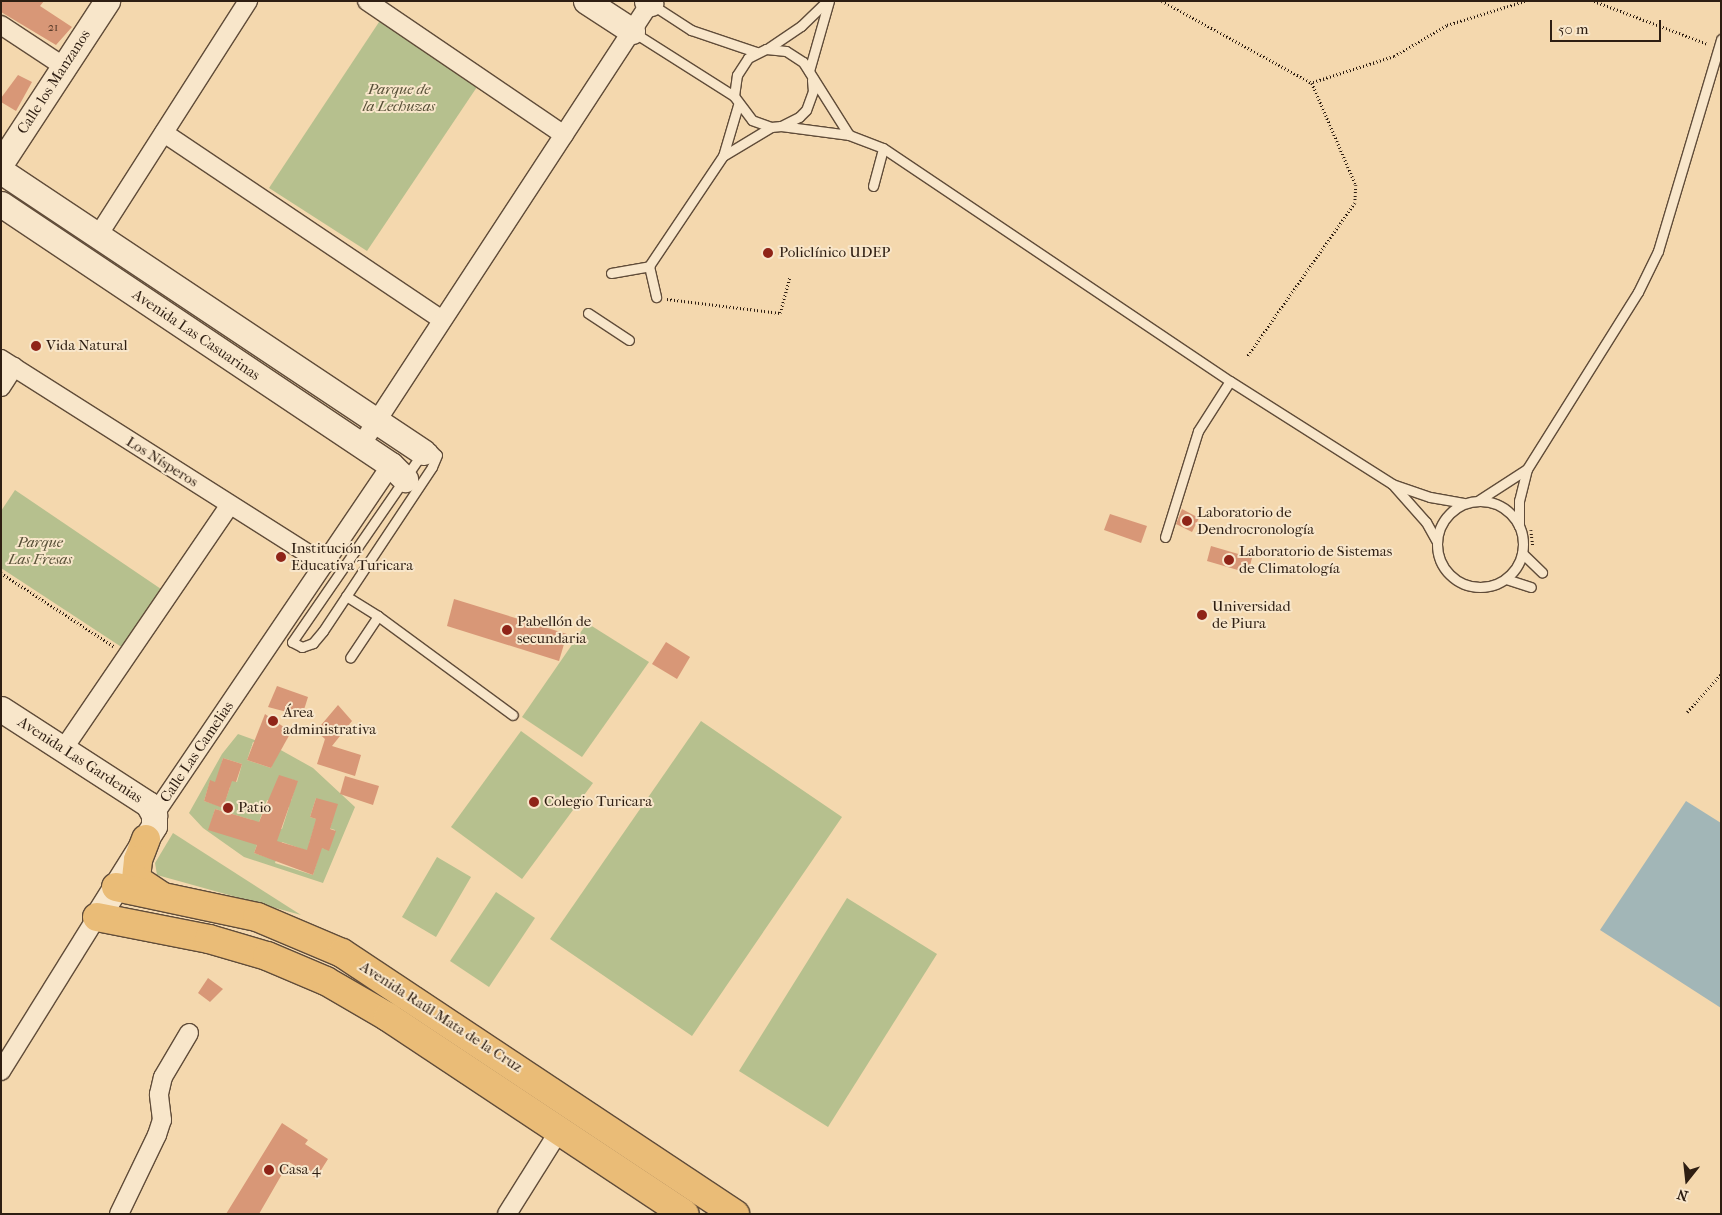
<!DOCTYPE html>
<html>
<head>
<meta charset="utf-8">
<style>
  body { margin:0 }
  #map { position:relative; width:1722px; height:1215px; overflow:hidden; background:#f4d8ae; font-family:"IM FELL French Canon",serif }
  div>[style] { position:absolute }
  .green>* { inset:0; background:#b6c08e }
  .water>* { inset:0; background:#a2b6b7 }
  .building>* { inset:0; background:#d89777 }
  .path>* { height:2.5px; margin-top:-1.25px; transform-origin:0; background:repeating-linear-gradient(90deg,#2e1e12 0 1px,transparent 0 3.5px) }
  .roads { filter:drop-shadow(1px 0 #604c39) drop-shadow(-1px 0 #604c39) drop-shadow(0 1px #604c39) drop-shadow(0 -1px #604c39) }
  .lane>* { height:9px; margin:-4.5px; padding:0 4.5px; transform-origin:4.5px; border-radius:4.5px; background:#f8e6ca }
  .lane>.ring { margin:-4.5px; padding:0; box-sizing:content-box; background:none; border:9px solid #f8e6ca; border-radius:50% }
  .street>* { height:18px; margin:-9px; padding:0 9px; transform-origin:9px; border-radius:9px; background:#f8e6ca }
  .secondary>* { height:25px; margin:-12.5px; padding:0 12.5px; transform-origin:12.5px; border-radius:12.5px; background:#f8e6ca }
  .primary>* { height:28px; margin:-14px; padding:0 14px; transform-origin:14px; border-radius:14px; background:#eabc77 }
  .dots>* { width:14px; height:14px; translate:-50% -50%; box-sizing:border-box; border:2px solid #f8e6ca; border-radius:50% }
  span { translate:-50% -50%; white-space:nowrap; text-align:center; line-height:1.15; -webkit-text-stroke:4px #f8e6ca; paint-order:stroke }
  .number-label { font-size:12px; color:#583c2b }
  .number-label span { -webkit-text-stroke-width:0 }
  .street-label { font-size:15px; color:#2e1e12 }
  .park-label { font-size:15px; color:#574f37; font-style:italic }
  .poi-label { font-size:15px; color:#2e1e12 }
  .left { translate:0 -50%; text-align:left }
  .frame { position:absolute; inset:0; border:2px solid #2e1e12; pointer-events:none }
  .north { position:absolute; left:1662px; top:1155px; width:50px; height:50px; -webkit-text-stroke:4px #f8e6ca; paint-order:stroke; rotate:196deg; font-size:14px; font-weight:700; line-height:20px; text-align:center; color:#2e1e12 }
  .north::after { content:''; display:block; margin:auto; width:18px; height:22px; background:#2e1e12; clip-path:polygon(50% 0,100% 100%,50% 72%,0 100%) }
  .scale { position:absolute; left:1550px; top:20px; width:111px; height:22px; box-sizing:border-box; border:2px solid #2e1e12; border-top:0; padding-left:6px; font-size:15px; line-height:18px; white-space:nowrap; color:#2e1e12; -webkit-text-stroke:4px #f8e6ca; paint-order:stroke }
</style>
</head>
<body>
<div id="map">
  <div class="green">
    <i style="clip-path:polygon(385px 13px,483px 78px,367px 251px,269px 188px)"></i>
    <i style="clip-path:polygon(15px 490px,161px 589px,123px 648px,1px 568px,1px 511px)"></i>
    <i style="clip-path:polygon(587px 623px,649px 662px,582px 757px,522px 717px)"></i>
    <i style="clip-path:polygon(701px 721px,842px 817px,692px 1036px,550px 939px)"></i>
    <i style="clip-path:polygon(521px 731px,593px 783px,522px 879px,451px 827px)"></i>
    <i style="clip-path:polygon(evenodd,238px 734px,279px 749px,313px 768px,355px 807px,323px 883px,244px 857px,203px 828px,189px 813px,222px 754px,238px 734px,253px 742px,277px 750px,271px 768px,247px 760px,253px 742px,238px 734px,223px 758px,242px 764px,237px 782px,218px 776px,223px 758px,238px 734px,279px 776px,297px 781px,291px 801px,273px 795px,279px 776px,238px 734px,210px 781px,230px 787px,223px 807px,204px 801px,210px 781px,238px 734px,316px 798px,332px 824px,310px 817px,316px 798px,238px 734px,267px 800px,289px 807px,282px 829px,259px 822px,267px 800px,238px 734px,215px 809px,252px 820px,209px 830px,215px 809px,238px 734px,315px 824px,335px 830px,329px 850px,309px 844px,315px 824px,238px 734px,258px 842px,269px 858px,254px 853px,258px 842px,238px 734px,282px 842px,319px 855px,313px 875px,275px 863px,282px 842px)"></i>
    <i style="clip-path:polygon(173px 833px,301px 915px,157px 875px,155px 863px)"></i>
    <i style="clip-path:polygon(437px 857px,471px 877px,436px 937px,402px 917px)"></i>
    <i style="clip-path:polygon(496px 892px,535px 918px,489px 987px,450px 961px)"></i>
    <i style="clip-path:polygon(847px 898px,937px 954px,828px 1127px,739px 1071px)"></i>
  </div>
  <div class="water">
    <i style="clip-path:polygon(1686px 801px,1721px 823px,1721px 1008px,1600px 930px)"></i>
  </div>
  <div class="building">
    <i style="clip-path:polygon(1px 1px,44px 1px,40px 6px,72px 27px,56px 45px,1px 12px)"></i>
    <i style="clip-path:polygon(18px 75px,32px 82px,16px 111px,1px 102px,1px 98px)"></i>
    <i style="clip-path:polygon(1182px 509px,1199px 518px,1192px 532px,1176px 524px)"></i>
    <i style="clip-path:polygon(1110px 514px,1147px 526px,1141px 543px,1104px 530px)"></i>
    <i style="clip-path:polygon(1211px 546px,1252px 558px,1248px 573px,1207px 561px)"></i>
    <i style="clip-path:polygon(454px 599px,567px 634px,559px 661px,447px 626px)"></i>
    <i style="clip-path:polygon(666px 642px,690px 657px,677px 679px,652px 664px)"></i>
    <i style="clip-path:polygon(277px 686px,308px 697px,302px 716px,268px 707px)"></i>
    <i style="clip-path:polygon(338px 705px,352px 721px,332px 746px,361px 755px,355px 776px,317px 764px,325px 739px,316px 731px)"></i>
    <i style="clip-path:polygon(265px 714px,291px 732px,271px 768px,247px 760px)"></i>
    <i style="clip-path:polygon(223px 758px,242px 764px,236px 782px,232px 781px,223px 808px,204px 801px,210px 780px,215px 782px)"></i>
    <i style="clip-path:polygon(279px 775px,298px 781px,277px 841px,307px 850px,316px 819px,310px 817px,316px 798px,338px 804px,330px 829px,336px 831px,329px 851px,322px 848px,313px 875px,254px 853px,257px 845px,208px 830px,215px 809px,259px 822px)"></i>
    <i style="clip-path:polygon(345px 776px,379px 786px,373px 805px,340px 794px)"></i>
    <i style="clip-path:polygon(208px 978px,223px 989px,210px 1002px,198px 993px)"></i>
    <i style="clip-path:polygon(282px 1123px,308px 1140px,305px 1144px,328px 1159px,316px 1178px,289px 1162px,259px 1214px,226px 1214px)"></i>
  </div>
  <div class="path">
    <i style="left:1162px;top:1px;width:171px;rotate:28.7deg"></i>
    <i style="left:1312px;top:83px;width:111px;rotate:66.7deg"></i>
    <i style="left:1356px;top:185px;width:18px;rotate:93deg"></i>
    <i style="left:1355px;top:203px;width:187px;rotate:125deg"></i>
    <i style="left:1594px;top:1px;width:122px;rotate:20.7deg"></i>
    <i style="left:1313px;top:82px;width:85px;rotate:-17.8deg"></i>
    <i style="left:1394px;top:56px;width:61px;rotate:-30.3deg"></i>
    <i style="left:1447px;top:25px;width:82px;rotate:-17.1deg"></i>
    <i style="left:667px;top:299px;width:114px;rotate:7.1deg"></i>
    <i style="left:780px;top:313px;width:38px;rotate:-75deg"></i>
    <i style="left:1531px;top:530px;width:17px;rotate:83deg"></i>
    <i style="left:1px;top:573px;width:136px;rotate:33deg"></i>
    <i style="left:1687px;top:712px;width:51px;rotate:-48.2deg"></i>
  </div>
  <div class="roads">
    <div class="lane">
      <i style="left:651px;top:4px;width:48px;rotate:33deg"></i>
      <i style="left:691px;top:30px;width:69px;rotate:18.7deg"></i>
      <i style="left:633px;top:32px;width:120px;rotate:32.4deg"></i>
      <i style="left:767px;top:49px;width:41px;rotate:-34.1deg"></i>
      <i style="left:801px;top:26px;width:36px;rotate:-44deg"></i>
      <i style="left:809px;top:71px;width:73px;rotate:-74.1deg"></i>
      <i style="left:812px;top:80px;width:11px;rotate:85deg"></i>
      <i style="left:813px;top:91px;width:20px;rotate:110deg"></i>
      <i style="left:806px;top:110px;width:10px;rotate:135deg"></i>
      <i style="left:799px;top:117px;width:20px;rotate:153deg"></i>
      <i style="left:781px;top:126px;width:10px;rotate:174deg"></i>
      <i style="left:771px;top:127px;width:20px;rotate:-160deg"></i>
      <i style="left:752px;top:120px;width:30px;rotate:-127deg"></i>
      <i style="left:734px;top:96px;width:21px;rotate:-82deg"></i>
      <i style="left:737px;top:75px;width:20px;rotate:-57deg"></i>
      <i style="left:748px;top:58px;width:20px;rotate:-27deg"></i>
      <i style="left:766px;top:49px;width:20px;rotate:6deg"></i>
      <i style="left:786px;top:51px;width:20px;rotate:33deg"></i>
      <i style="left:803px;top:62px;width:86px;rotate:57.8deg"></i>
      <i style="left:781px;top:126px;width:69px;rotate:7.5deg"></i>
      <i style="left:849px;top:135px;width:36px;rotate:21deg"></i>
      <i style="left:883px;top:148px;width:418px;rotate:33.9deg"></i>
      <i style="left:1230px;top:381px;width:192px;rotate:32.4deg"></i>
      <i style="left:1392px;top:484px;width:40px;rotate:18.9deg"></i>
      <i style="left:1430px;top:497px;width:34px;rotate:10deg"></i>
      <i style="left:723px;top:156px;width:56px;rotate:-31.1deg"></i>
      <i style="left:873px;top:186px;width:39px;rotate:-75deg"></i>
      <i style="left:649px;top:266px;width:133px;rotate:-56.1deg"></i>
      <i style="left:723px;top:156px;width:53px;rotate:-73.6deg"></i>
      <i style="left:611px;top:273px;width:39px;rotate:-10deg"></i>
      <i style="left:649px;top:266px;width:32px;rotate:77deg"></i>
      <i style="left:588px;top:313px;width:49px;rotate:33.4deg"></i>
      <i style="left:431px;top:449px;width:8px;rotate:45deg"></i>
      <i style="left:437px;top:455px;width:13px;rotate:113deg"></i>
      <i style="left:432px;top:467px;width:197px;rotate:123.6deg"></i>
      <i style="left:323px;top:631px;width:16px;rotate:130deg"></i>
      <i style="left:313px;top:643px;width:12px;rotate:160deg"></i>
      <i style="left:302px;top:647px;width:11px;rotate:-153deg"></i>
      <i style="left:292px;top:642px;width:231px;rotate:-55.4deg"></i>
      <i style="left:423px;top:452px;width:9px;rotate:-21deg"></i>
      <i style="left:1394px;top:486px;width:48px;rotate:48.4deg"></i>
      <i style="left:1426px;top:522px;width:21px;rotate:61deg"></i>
      <i style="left:1479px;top:500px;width:57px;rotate:-32.9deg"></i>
      <i class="ring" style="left:1437px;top:501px;width:77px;height:77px"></i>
      <i style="left:1519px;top:526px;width:25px;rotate:-90deg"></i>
      <i style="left:1519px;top:501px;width:33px;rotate:-76deg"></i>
      <i style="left:1527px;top:469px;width:209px;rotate:-57.9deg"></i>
      <i style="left:1638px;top:292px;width:46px;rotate:-64deg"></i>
      <i style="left:1658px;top:251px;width:221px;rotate:-73.4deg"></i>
      <i style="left:1165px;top:537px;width:111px;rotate:-72.7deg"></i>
      <i style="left:1198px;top:431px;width:59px;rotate:-57.4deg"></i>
      <i style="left:1522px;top:553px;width:28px;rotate:44deg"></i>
      <i style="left:1506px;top:579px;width:26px;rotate:18deg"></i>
      <i style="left:346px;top:596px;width:38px;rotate:32deg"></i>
      <i style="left:378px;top:616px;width:50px;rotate:123.7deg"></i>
      <i style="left:378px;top:616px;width:167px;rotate:36.3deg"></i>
    </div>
    <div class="street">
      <i style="left:367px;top:1px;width:238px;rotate:34.2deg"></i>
      <i style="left:1px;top:25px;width:74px;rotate:33.5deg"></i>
      <i style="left:164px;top:133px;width:335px;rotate:33.9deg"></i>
      <i style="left:99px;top:234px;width:277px;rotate:-57.4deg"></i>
      <i style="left:1px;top:359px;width:383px;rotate:32.4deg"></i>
      <i style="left:1px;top:387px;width:24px;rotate:-57deg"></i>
      <i style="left:361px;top:445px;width:528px;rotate:-56.82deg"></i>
      <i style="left:64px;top:748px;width:294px;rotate:-55.7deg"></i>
      <i style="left:154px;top:815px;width:423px;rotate:-55.9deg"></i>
      <i style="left:1px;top:1071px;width:181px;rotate:-58.1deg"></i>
      <i style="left:119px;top:1214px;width:88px;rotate:-64.3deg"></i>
      <i style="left:157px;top:1135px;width:16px;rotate:-72deg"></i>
      <i style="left:162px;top:1120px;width:26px;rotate:-97deg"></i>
      <i style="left:159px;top:1094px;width:17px;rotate:-77deg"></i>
      <i style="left:163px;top:1077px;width:51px;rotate:-59.4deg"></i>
      <i style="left:507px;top:1214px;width:98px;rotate:-57.9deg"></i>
    </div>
    <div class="secondary">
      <i style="left:586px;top:1px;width:55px;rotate:33.1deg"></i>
      <i style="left:647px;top:1px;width:4px;rotate:34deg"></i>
      <i style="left:1px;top:163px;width:194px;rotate:-56.8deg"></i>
      <i style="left:1px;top:171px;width:507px;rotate:33.66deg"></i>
      <i style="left:1px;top:204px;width:469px;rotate:33.8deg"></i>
      <i style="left:391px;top:465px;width:20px;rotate:45deg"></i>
      <i style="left:1px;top:709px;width:175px;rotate:32.9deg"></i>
      <i style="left:148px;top:804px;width:13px;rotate:61deg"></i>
      <i style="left:154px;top:815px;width:11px;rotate:90deg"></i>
      <i style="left:154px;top:826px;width:107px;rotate:122.1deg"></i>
    </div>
    <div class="primary">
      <i style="left:146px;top:839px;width:22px;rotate:111deg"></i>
      <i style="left:138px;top:860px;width:19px;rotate:96deg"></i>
      <i style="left:136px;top:879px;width:29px;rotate:34deg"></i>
      <i style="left:116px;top:887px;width:144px;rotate:12deg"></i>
      <i style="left:257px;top:917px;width:92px;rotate:23deg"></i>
      <i style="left:342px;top:953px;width:472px;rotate:33.6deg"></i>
      <i style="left:97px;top:917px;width:114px;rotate:11.1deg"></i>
      <i style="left:209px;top:939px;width:60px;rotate:16.3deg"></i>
      <i style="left:267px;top:956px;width:64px;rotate:23deg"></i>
      <i style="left:326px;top:981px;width:72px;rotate:30.1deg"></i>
      <i style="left:388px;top:1017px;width:356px;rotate:33.6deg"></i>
    </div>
  </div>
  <div class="dots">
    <i style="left:768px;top:253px;background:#8f2418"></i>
    <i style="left:36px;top:346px;background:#8f2418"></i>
    <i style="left:1187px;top:521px;background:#8f2418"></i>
    <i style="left:281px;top:557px;background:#8f2418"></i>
    <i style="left:1229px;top:560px;background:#8f2418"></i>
    <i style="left:1202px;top:615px;background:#8f2418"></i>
    <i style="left:507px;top:630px;background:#8f2418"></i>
    <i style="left:273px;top:721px;background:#8f2418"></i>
    <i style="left:534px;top:802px;background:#8f2418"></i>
    <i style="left:228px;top:808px;background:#8f2418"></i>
    <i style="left:269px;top:1170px;background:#8f2418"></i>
  </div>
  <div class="number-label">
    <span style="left:53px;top:28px">21</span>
  </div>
  <div class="street-label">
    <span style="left:54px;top:82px;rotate:-57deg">Calle los Manzanos</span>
    <span style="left:196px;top:335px;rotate:34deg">Avenida Las Casuarinas</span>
    <span style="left:162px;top:462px;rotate:32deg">Los Nísperos</span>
    <span style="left:197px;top:752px;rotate:-56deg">Calle Las Camelias</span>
    <span style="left:80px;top:760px;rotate:33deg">Avenida Las Gardenias</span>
    <span style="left:441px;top:1017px;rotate:33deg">Avenida Raúl Mata de la Cruz</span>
  </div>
  <div class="park-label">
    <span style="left:399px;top:98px">Parque de<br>la Lechuzas</span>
    <span style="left:40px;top:551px">Parque<br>Las Fresas</span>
  </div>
  <div class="poi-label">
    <span class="left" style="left:779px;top:253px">Policlínico UDEP</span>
    <span class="left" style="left:46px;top:346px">Vida Natural</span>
    <span class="left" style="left:1197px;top:521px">Laboratorio de<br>Dendrocronología</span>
    <span class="left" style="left:291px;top:557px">Institución<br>Educativa Turicara</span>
    <span class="left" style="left:1239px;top:560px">Laboratorio de Sistemas<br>de Climatología</span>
    <span class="left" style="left:1212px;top:615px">Universidad<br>de Piura</span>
    <span class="left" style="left:517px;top:630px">Pabellón de<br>secundaria</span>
    <span class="left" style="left:283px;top:721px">Área<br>administrativa</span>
    <span class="left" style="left:544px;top:802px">Colegio Turicara</span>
    <span class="left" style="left:238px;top:808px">Patio</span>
    <span class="left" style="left:279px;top:1170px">Casa 4</span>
  </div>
  <div class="frame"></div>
  <div class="north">N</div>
  <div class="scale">50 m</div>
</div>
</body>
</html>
